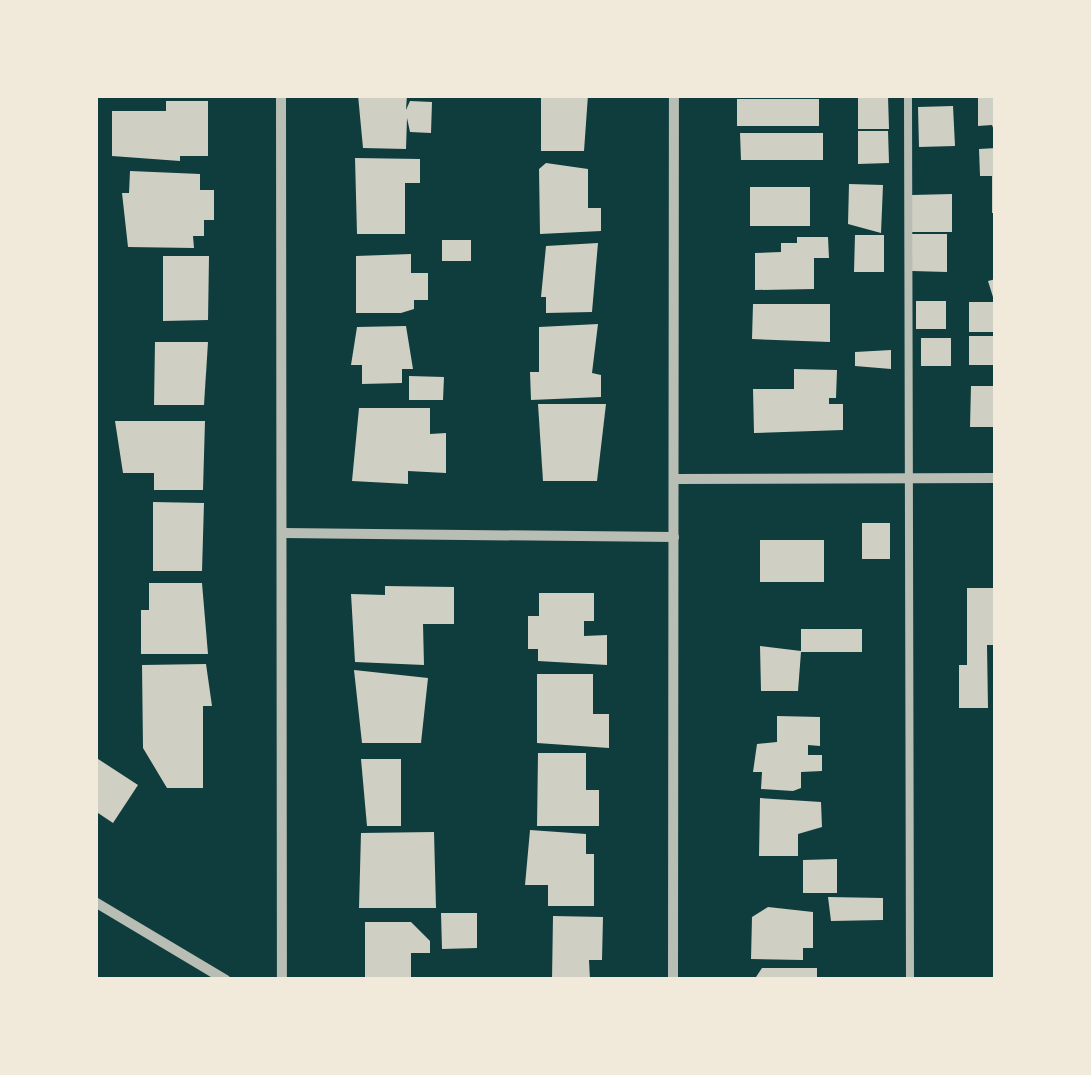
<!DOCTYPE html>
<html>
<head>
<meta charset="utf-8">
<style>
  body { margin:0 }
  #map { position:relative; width:1091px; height:1075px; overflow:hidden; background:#0f3d3e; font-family:"Fira Sans",sans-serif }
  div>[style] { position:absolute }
  .building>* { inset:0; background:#cfcfc3 }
  .service>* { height:8px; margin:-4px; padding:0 4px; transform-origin:4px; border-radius:4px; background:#b8beb3 }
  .minor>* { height:10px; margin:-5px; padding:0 5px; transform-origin:5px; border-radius:5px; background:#b8beb3 }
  span { translate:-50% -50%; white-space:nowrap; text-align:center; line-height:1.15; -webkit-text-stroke:8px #f1e9da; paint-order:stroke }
  .frame { position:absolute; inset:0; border:98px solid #f1e9da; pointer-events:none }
</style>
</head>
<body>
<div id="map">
  <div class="building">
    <i style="clip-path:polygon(358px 95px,407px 95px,406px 110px,410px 101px,432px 102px,431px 133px,410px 132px,407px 118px,406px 149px,363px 148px)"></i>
    <i style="clip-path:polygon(541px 95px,588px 95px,584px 151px,541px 151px)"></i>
    <i style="clip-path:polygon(978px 95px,996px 95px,996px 136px,992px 125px,978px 126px)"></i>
    <i style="clip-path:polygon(858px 97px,888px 97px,889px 129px,858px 129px)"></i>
    <i style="clip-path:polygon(737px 99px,819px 99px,819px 126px,737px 126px)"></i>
    <i style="clip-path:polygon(166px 101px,208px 101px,208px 156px,180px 156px,180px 161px,112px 156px,112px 111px,166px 111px)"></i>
    <i style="clip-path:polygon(953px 106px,955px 146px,919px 147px,918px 107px)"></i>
    <i style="clip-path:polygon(858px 131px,888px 131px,889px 163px,858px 164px)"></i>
    <i style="clip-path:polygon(740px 133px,823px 133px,823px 160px,741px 160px)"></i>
    <i style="clip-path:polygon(996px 148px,996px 213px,992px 213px,992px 176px,980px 176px,979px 149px)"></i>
    <i style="clip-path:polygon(355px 158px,420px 159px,420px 183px,405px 183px,405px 234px,357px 234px)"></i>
    <i style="clip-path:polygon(546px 163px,588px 169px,588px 208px,601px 208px,601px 231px,540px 234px,539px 169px)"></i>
    <i style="clip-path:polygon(130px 171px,200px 174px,200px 190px,214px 190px,214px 220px,204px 220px,204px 236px,193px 236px,194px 248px,128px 247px,122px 193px,129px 193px)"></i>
    <i style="clip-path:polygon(849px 184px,883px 185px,881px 233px,848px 224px)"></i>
    <i style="clip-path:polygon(750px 187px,810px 187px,810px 226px,750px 226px)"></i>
    <i style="clip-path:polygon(952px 194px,952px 232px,912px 232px,912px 195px)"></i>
    <i style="clip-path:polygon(912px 234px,947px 234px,947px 272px,912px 271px)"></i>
    <i style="clip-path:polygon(855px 235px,884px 235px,884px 272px,854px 272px)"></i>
    <i style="clip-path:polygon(797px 237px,828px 237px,829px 258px,814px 258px,814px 289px,755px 290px,755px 253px,781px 252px,781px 243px,797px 243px)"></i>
    <i style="clip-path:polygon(442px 240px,471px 240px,471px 261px,442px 261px)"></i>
    <i style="clip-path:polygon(598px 243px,592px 312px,546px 313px,546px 297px,541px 297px,546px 246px)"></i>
    <i style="clip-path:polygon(411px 254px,411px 273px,428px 273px,428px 300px,414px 300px,414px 309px,401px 313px,356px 313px,356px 256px)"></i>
    <i style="clip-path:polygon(163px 256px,209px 256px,208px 320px,163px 321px)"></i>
    <i style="clip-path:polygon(996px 279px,996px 297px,993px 297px,988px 281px)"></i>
    <i style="clip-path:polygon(916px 301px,946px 301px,946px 329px,916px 329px)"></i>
    <i style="clip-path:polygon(969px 302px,996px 302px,996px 332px,969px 332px)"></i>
    <i style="clip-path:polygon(753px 304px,830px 304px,830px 342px,752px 339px)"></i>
    <i style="clip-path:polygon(598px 324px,592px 373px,601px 375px,601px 397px,531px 400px,530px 372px,539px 372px,539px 327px)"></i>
    <i style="clip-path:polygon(406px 326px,413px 369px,402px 369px,402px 383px,362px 384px,362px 365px,351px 365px,357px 327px)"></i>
    <i style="clip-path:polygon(969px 336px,996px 336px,996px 365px,969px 365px)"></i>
    <i style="clip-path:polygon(921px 338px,951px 338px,951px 366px,921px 366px)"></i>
    <i style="clip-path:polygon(155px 342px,208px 342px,204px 405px,154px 405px)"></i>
    <i style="clip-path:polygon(891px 350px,891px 369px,855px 366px,855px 352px)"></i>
    <i style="clip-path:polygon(794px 369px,837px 370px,836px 398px,829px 398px,829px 404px,843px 404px,843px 430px,754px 433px,753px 389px,794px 389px)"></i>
    <i style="clip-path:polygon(409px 376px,444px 377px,443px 400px,409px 400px)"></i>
    <i style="clip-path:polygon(971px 386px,996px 386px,996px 427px,970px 427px)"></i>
    <i style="clip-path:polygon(538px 404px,606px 404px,597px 481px,543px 481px)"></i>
    <i style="clip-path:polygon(359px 408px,430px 408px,430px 434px,446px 433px,446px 473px,408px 471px,408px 484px,352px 481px)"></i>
    <i style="clip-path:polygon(115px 421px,205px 421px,203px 490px,154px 490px,154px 473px,123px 473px)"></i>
    <i style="clip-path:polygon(153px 502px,204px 503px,202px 571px,153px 571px)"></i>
    <i style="clip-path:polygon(862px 523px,890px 523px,890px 559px,862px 559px)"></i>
    <i style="clip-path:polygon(760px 540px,824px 540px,824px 582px,760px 582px)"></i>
    <i style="clip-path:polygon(149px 583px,202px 583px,208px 654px,141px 654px,141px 610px,149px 610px)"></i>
    <i style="clip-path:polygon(385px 586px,454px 587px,454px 624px,423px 624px,424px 665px,355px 662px,351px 594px,385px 595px)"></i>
    <i style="clip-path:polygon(967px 588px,996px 588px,996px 645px,987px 645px,988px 708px,959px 708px,959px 665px,967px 665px)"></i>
    <i style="clip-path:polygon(539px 593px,594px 593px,594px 621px,584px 621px,584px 636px,607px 635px,607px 665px,538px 661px,538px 649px,528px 649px,528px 616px,539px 616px)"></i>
    <i style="clip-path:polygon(801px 629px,862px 629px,862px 652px,801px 652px,798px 691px,761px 691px,760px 646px,801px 651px)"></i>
    <i style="clip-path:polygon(206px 664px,212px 706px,203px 706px,203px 788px,167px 788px,143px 748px,142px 665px)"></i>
    <i style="clip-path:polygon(354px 670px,428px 678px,421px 743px,362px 743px)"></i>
    <i style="clip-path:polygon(537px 674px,593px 674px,593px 714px,609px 714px,609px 748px,537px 743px)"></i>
    <i style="clip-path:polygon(777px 716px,820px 717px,820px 746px,808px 745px,808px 755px,822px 755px,822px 771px,801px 772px,801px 788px,793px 791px,761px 789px,762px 772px,753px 772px,757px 744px,777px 742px)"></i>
    <i style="clip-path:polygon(538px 753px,586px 753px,586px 790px,599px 790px,599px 826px,537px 826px)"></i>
    <i style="clip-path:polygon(95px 757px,138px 785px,113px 823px,95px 811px)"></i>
    <i style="clip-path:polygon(361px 759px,401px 759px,401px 826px,367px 826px)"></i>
    <i style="clip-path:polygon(760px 798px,821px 802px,822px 827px,798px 834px,798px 856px,759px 856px)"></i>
    <i style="clip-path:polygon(530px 830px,586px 834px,586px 854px,594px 854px,594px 906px,548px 906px,548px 885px,525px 885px)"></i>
    <i style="clip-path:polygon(434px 832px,436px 908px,359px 908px,361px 833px)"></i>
    <i style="clip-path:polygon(837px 859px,837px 893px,803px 893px,803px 860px)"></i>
    <i style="clip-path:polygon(828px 897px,883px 898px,883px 920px,831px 921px)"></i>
    <i style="clip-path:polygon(768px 907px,813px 912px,813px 948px,803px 948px,803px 960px,751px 959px,752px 917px)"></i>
    <i style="clip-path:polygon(441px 913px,477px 913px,477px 948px,442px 949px)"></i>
    <i style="clip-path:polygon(553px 916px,603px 917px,602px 960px,589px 960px,590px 980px,552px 980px)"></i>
    <i style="clip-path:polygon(365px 922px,411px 922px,430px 941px,430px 953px,411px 953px,411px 980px,365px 980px)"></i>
    <i style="clip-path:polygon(762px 968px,817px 968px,817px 980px,754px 980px)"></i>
  </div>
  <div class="service">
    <i style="left:908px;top:95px;width:885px;rotate:89.87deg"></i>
  </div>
  <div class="minor">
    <i style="left:281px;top:95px;width:885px;rotate:89.94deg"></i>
    <i style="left:675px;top:479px;width:321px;rotate:-0.2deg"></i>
    <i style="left:283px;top:533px;width:391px;rotate:0.6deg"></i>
    <i style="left:95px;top:902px;width:152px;rotate:30.8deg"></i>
    <i style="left:673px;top:980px;width:885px;rotate:-89.94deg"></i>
  </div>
  <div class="frame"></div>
</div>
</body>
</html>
